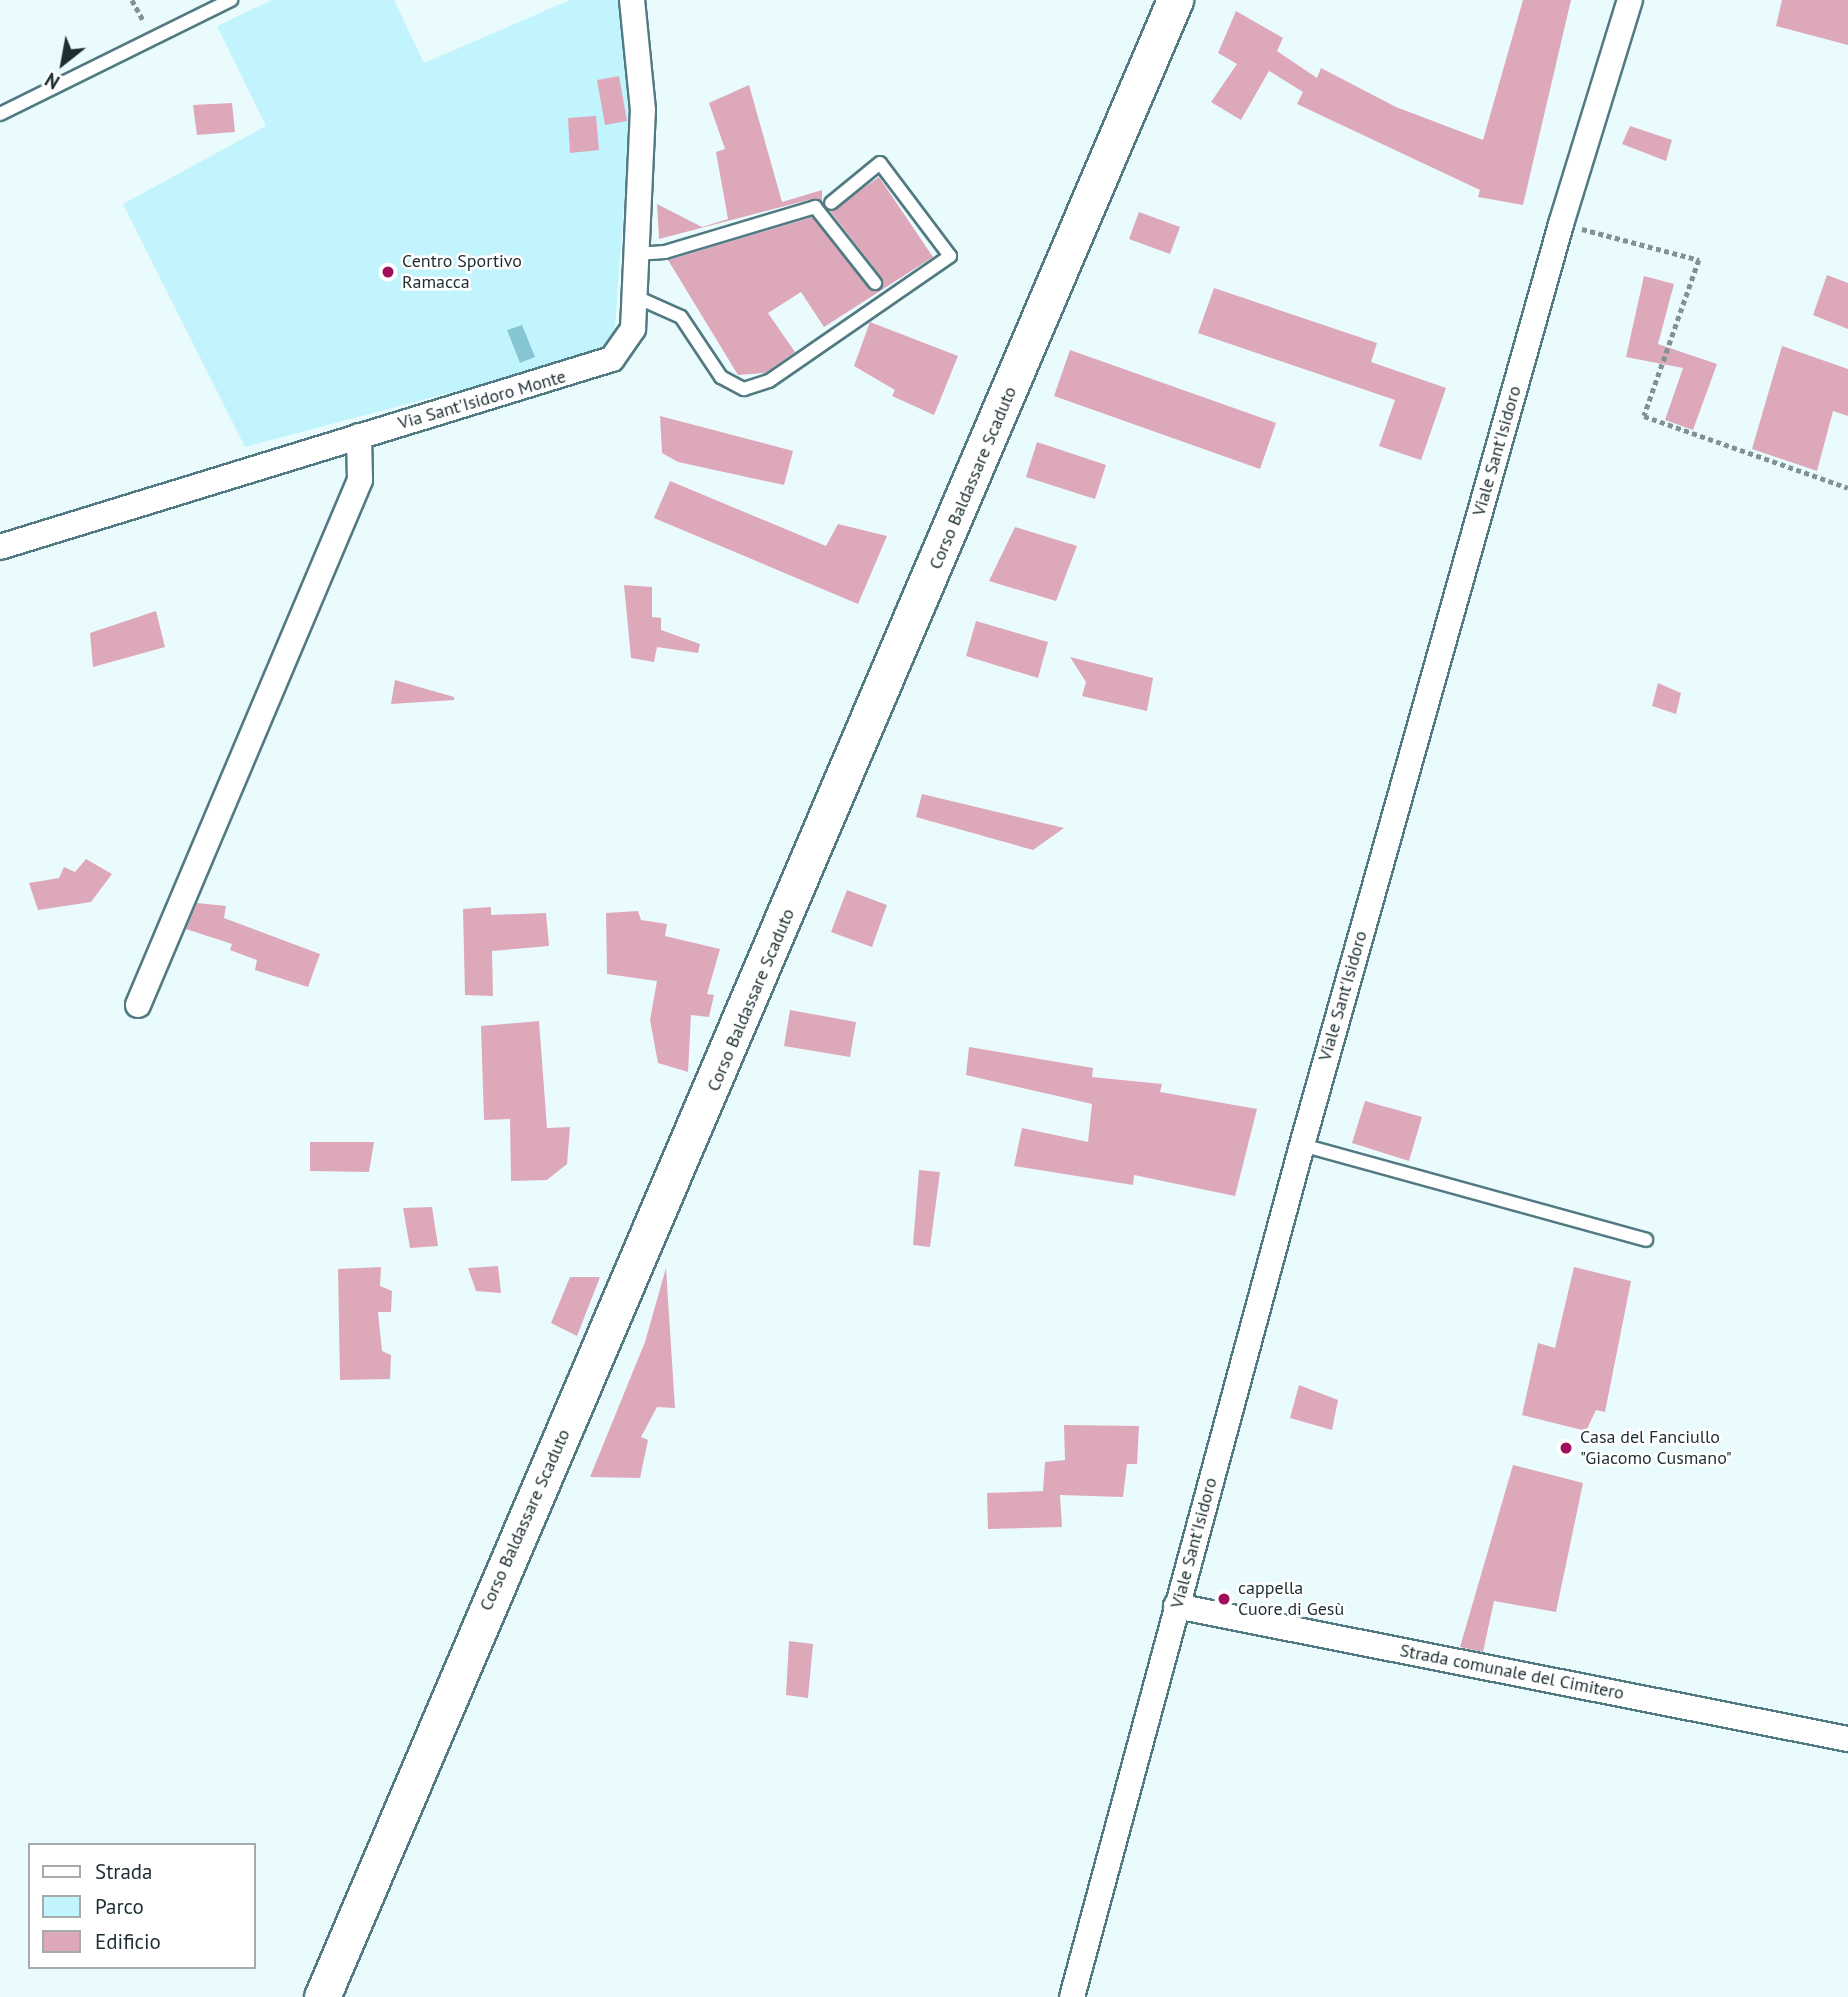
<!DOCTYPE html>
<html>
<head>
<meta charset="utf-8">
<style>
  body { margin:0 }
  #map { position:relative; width:1848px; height:1997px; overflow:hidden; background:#eafbfe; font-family:"PT Sans",sans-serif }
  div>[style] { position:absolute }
  .green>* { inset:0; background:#c2f4fd }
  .water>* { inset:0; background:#86c6d2 }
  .building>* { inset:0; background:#dea8bb }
  .path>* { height:4.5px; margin-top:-2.25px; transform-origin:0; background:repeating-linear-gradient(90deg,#819295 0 5px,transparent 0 8.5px) }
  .roads { filter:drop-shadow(2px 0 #527a82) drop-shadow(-2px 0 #527a82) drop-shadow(0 2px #527a82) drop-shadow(0 -2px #527a82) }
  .lane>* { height:12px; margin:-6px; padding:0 6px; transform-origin:6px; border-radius:6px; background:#fff }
  .street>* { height:24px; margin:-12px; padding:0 12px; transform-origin:12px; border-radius:12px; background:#fff }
  .secondary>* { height:35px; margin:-17.5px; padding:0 17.5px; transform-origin:17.5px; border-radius:17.5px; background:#fff }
  .dots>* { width:19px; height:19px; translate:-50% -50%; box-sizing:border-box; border:4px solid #fff; border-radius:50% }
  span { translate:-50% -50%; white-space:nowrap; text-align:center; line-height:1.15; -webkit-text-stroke:5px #fff; paint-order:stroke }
  .poi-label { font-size:18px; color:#1c2e31 }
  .left { translate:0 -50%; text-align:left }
  .street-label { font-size:18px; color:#1c2e31 }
  .legend { position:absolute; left:28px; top:1843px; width:228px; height:126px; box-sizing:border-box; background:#fff; border:2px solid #a4abad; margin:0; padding:9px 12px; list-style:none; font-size:21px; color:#1c2e31 }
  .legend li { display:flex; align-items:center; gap:14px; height:35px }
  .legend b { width:35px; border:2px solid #a4abad }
  .north { position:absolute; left:28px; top:28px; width:70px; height:70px; -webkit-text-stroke:5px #fff; paint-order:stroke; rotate:211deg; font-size:19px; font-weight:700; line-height:28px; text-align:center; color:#1c2e31 }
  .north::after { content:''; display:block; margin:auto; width:24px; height:32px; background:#1c2e31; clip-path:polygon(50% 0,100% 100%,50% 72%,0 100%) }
</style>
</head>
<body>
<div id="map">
  <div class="green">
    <i style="clip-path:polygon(272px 0,394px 0,424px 63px,570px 0,619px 0,630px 124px,614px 340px,603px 352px,245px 447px,123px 204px,266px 126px,217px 26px)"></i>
  </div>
  <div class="water">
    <i style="clip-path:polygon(522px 325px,535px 357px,520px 363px,507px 330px)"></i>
  </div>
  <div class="building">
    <i style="clip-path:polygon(1523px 0,1571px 0,1523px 205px,1478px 197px,1480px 190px,1297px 104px,1303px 92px,1269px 71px,1241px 120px,1211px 102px,1237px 64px,1218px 53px,1236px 11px,1283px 38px,1277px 51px,1317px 78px,1321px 68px,1396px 107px,1483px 140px)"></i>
    <i style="clip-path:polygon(1782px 0,1848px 0,1848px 45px,1776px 26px)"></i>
    <i style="clip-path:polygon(619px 76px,627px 121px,605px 125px,597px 80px)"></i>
    <i style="clip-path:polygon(749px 85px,782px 202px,822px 190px,822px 202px,812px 199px,659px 239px,657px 204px,702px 227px,728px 219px,716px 152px,725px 149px,709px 103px)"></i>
    <i style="clip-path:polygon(232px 103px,235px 132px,197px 135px,193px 105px)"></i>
    <i style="clip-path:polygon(596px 116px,599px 150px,570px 153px,568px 118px)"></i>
    <i style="clip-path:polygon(1630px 126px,1672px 140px,1666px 161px,1622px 144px)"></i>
    <i style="clip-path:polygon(879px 177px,933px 257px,824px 327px,801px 292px,768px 313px,795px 352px,765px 373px,738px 375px,668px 260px,812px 217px,877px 291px,882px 278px,830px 211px)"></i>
    <i style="clip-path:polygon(1139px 212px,1180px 227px,1170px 254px,1129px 239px)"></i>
    <i style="clip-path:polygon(1827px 275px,1848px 283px,1848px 329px,1813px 315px)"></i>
    <i style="clip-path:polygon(1644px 276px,1674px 284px,1658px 344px,1717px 364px,1693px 430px,1665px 420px,1683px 368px,1626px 357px)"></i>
    <i style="clip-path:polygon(1214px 288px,1377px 343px,1371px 362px,1446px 388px,1421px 460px,1379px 446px,1395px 400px,1198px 333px)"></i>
    <i style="clip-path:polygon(870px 322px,958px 356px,934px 415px,892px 396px,895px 390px,854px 366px)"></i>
    <i style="clip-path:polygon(1782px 346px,1848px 369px,1848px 416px,1833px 411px,1817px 471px,1752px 449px)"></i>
    <i style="clip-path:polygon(1070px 350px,1276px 423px,1260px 469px,1054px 396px)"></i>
    <i style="clip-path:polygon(660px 416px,793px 451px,784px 485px,678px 462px,662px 453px)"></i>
    <i style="clip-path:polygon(1037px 442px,1106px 465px,1095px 499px,1026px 477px)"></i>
    <i style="clip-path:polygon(670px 481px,826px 546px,838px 524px,887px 536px,858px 604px,654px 518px)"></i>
    <i style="clip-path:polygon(1015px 527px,1077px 546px,1056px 601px,989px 581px)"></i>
    <i style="clip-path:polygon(624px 585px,652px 587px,652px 617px,661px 618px,661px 630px,700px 644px,698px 653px,657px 647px,654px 662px,631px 658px)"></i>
    <i style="clip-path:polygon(156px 611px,165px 647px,93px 667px,90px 633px)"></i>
    <i style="clip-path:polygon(976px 621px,1048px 642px,1038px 678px,966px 656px)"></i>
    <i style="clip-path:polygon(1070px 657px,1153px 678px,1147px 711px,1082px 696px,1086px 682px)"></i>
    <i style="clip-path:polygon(395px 680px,454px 697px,454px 700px,391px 704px)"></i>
    <i style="clip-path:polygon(1658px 683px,1681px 693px,1676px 714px,1652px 706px)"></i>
    <i style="clip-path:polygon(922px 794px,1064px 828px,1033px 850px,916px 817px)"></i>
    <i style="clip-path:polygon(86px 859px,112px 874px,91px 902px,38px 910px,29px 883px,59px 878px,64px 867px,75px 872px)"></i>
    <i style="clip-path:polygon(847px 890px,887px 905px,872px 947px,831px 932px)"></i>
    <i style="clip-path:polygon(197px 903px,226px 906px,224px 918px,320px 954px,308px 987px,255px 970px,257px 960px,230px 950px,232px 944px,186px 929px)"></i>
    <i style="clip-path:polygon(491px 907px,491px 915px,546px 913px,549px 946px,492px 951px,493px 996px,465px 995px,463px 909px)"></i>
    <i style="clip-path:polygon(638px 911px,641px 920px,667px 924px,665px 936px,720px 949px,707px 994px,714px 995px,709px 1017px,691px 1015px,688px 1072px,658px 1063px,650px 1020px,657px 981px,607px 974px,606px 913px)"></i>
    <i style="clip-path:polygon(790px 1010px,856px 1022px,850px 1057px,784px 1046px)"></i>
    <i style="clip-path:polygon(539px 1021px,547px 1128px,570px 1127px,567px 1164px,547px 1180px,511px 1181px,510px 1119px,484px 1120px,481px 1026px)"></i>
    <i style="clip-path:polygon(969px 1047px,1093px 1068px,1092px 1077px,1162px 1084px,1160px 1092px,1257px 1109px,1235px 1196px,1134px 1175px,1133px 1185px,1014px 1166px,1022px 1128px,1088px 1142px,1092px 1104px,966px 1075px)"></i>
    <i style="clip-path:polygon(1365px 1101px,1422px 1117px,1409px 1161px,1352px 1143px)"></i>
    <i style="clip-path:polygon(310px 1142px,374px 1142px,369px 1172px,310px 1171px)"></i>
    <i style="clip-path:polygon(919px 1170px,940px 1172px,930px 1247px,913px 1245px)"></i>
    <i style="clip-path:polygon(432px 1207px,438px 1246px,410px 1248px,403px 1208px)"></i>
    <i style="clip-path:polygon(498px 1266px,501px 1293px,476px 1291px,468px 1268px)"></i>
    <i style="clip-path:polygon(381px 1267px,380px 1286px,392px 1291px,391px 1312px,378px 1312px,382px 1351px,391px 1355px,390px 1379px,340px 1380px,338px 1269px)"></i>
    <i style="clip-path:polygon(1574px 1267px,1631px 1281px,1605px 1412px,1596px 1410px,1586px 1431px,1522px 1415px,1538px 1343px,1555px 1348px)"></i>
    <i style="clip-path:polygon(666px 1268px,675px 1408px,657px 1407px,641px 1437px,648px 1440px,640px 1478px,590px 1477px,645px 1342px)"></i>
    <i style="clip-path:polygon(570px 1277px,600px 1277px,577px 1336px,551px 1323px)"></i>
    <i style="clip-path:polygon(1299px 1385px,1338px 1400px,1332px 1430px,1290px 1418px)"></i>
    <i style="clip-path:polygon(1064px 1425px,1139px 1426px,1137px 1464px,1127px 1464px,1123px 1497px,1060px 1495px,1062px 1527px,988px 1529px,987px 1493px,1043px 1491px,1045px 1462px,1065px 1460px)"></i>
    <i style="clip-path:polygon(1513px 1465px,1583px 1483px,1556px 1612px,1494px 1601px,1483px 1652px,1460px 1647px)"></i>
    <i style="clip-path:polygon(789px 1641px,813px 1644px,808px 1698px,786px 1695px)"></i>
  </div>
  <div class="path">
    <i style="left:132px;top:0;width:25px;rotate:61deg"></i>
    <i style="left:1582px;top:229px;width:121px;rotate:14.8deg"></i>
    <i style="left:1699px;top:260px;width:165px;rotate:109.4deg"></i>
    <i style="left:1644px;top:416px;width:216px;rotate:19.4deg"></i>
  </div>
  <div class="roads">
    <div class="lane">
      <i style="left:0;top:114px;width:258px;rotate:-26.3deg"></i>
      <i style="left:636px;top:254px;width:29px;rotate:-4deg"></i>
      <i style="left:665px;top:252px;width:157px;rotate:-16.7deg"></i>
      <i style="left:815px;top:207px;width:97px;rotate:51.7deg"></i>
      <i style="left:634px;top:296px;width:51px;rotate:24.1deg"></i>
      <i style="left:681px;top:317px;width:72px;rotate:56.3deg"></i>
      <i style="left:721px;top:377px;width:26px;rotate:28deg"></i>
      <i style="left:744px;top:389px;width:26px;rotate:-18deg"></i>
      <i style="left:769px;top:381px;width:220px;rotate:-34.6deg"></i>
      <i style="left:950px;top:256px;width:116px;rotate:-127deg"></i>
      <i style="left:880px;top:163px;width:63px;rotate:140.8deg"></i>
      <i style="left:1302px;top:1145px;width:357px;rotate:15.4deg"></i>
    </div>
    <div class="street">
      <i style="left:0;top:547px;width:640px;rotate:-17.08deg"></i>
      <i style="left:612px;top:359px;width:37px;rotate:-55deg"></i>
      <i style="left:633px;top:329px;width:219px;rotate:-87.4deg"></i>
      <i style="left:643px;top:110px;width:111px;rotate:-95.7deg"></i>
      <i style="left:138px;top:1005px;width:570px;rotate:-67.08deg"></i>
      <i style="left:360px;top:480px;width:44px;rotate:-91.3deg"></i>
      <i style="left:1176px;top:1606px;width:685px;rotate:11.2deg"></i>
      <i style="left:1072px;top:1997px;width:882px;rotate:-74.89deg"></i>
      <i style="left:1302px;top:1145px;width:957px;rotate:-74.29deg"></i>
      <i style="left:1561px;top:224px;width:234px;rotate:-72.9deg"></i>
    </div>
    <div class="secondary">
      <i style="left:322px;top:1997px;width:2172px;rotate:-66.87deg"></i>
    </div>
  </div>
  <div class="dots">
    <i style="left:388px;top:272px;background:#9e105b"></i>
    <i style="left:1566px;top:1448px;background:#9e105b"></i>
    <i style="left:1224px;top:1599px;background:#9e105b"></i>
  </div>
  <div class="poi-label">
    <span class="left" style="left:402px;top:272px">Centro Sportivo<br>Ramacca</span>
    <span class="left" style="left:1580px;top:1448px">Casa del Fanciullo<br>"Giacomo Cusmano"</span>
    <span class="left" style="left:1238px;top:1599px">cappella<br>Cuore di Gesù</span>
  </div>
  <div class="street-label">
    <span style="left:482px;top:400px;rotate:-16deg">Via Sant'Isidoro Monte</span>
    <span style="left:1497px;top:451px;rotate:-74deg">Viale Sant'Isidoro</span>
    <span style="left:973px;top:478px;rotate:-67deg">Corso Baldassare Scaduto</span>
    <span style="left:1343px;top:996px;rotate:-74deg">Viale Sant'Isidoro</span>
    <span style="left:751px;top:1000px;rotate:-67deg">Corso Baldassare Scaduto</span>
    <span style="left:525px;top:1520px;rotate:-66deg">Corso Baldassare Scaduto</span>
    <span style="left:1194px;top:1543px;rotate:-75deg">Viale Sant'Isidoro</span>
    <span style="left:1512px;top:1672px;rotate:11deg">Strada comunale del Cimitero</span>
  </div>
  <ul class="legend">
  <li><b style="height:9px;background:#fff"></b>Strada</li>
  <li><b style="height:19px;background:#c2f4fd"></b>Parco</li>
  <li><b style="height:19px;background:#dea8bb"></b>Edificio</li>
  </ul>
  <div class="north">N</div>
</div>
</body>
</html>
